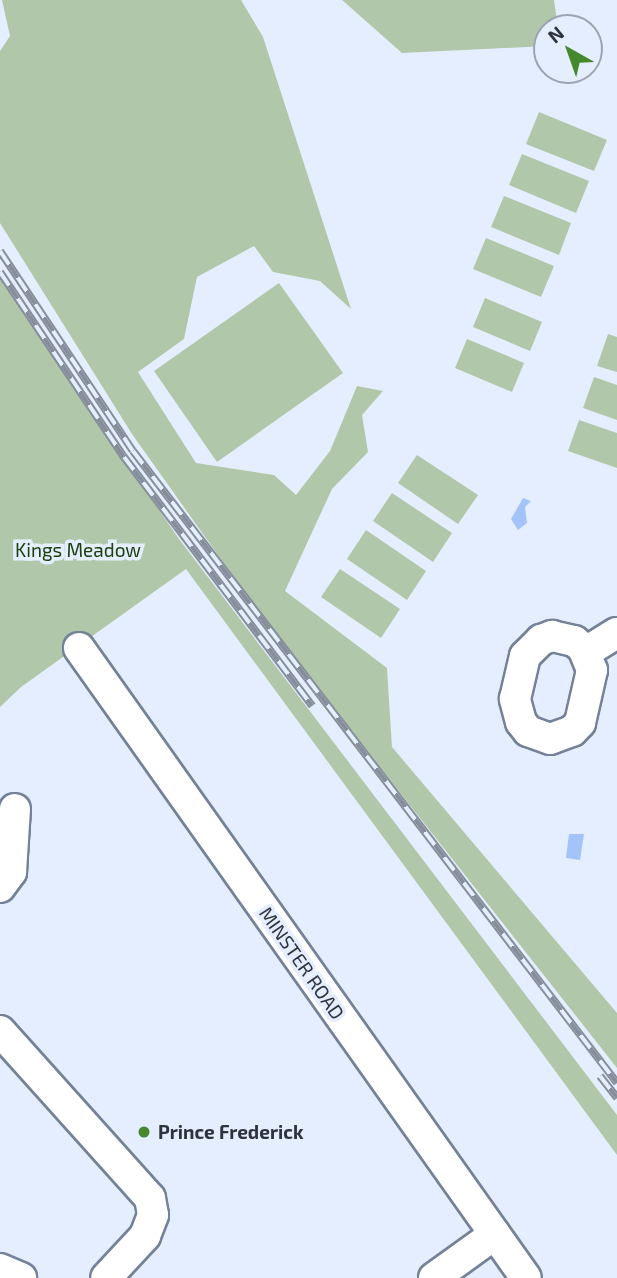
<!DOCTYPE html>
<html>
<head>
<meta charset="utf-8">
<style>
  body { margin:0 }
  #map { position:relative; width:617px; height:1278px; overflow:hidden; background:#e5eefe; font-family:"Exo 2",sans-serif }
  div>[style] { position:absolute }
  .green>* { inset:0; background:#b0c8a9 }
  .water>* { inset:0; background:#a4c3f8 }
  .roads { filter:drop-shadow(2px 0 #748299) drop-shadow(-2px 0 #748299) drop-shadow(0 2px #748299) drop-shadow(0 -2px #748299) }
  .minor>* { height:30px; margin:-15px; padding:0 15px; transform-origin:15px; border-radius:15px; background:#fff }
  .rail>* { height:8px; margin-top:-4px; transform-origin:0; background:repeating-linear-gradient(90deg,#e5eefe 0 16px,#868e9b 0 32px); box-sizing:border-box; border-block:2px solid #868e9b }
  .dots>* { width:19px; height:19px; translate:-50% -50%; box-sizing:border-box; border:4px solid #e5eefe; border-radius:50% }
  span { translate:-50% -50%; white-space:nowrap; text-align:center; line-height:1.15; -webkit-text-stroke:7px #e5eefe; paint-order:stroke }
  .park-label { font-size:19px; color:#1b400b }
  .street-label { font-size:19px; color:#2e343e }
  .poi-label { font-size:19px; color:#2e343e; font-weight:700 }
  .left { translate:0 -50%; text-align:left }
  .north { position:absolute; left:533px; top:14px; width:70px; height:70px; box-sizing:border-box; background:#e5eefe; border:2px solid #9ca4b1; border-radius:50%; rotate:320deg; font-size:19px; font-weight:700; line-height:28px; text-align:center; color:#2e343e }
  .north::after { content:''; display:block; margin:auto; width:24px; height:32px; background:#46882c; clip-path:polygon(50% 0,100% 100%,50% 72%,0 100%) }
</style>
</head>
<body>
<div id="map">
  <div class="green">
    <i style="clip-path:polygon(2px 0,241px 0,263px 37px,351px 309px,320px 281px,273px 272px,254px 246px,197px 277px,184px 339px,138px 372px,196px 463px,274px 475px,296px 495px,330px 451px,357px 386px,383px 391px,362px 415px,368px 452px,332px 489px,285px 591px,387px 668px,392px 747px,617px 1013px,617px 1068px,264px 620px,132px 434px,0 223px,0 51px,10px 36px)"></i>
    <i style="clip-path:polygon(342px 0,554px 0,558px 28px,547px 28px,547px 46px,402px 53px)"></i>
    <i style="clip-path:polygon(539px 112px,607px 140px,594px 171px,526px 144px)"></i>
    <i style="clip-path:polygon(522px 154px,589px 181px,576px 213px,509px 185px)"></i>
    <i style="clip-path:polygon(504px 196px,571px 223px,559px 255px,491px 227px)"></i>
    <i style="clip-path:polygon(486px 238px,554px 266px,541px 297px,473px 269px)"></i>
    <i style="clip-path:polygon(0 277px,179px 539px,617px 1115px,617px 1155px,186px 569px,21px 687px,0 707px)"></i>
    <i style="clip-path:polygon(279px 283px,343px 373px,217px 462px,154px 371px)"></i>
    <i style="clip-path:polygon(485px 298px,542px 322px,530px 351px,473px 327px)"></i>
    <i style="clip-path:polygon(608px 334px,617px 337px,617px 372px,597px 366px)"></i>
    <i style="clip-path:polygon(467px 339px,524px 363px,512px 392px,455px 368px)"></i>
    <i style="clip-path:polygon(594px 377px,617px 385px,617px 420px,583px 408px)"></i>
    <i style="clip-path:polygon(579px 420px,617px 433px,617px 468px,568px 451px)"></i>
    <i style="clip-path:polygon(417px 455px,478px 495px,458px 524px,398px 483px)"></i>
    <i style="clip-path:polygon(392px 493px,452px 533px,433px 562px,373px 521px)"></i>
    <i style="clip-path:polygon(366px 530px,426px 571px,407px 600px,347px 559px)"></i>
    <i style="clip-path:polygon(340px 569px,400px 609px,381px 638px,321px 597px)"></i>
  </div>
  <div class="water">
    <i style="clip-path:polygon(523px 498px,531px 501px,525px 507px,527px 523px,518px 530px,511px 519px)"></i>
    <i style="clip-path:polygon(569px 834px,584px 834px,580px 860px,566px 858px)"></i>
  </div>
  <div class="roads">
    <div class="minor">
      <i style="left:552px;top:636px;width:23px;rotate:13deg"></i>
      <i style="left:574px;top:641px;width:11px;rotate:38deg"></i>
      <i style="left:583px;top:648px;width:24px;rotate:68deg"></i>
      <i style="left:592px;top:670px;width:54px;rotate:102.8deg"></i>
      <i style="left:580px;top:723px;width:11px;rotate:135deg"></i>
      <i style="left:572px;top:731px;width:23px;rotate:160deg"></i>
      <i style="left:550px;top:739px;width:23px;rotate:-160deg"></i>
      <i style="left:528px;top:731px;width:11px;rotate:-128deg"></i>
      <i style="left:521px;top:722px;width:24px;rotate:-105deg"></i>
      <i style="left:515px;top:699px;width:44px;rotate:-76.9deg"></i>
      <i style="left:525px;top:656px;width:23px;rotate:-45deg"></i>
      <i style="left:541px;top:640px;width:12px;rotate:-20deg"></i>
      <i style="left:79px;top:648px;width:772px;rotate:54.64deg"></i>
      <i style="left:586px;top:652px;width:36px;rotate:-32deg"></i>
      <i style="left:0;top:887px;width:19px;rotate:-54deg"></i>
      <i style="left:11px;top:872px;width:63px;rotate:-86.4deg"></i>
      <i style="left:0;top:1031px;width:224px;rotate:48.1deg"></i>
      <i style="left:150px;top:1198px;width:17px;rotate:80deg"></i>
      <i style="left:153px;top:1215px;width:22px;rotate:111deg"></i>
      <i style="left:145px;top:1236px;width:57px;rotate:132.9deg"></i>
      <i style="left:0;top:1269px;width:23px;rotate:23deg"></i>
      <i style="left:434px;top:1278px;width:75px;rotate:-35.8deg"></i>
    </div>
  </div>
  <div class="rail">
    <i style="left:0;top:251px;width:240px;rotate:56.4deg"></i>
    <i style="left:133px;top:451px;width:796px;rotate:52.55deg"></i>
    <i style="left:0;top:272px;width:223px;rotate:56.2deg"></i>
    <i style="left:124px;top:457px;width:312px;rotate:52.9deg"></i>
    <i style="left:600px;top:1076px;width:28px;rotate:52deg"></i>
  </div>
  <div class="dots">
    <i style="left:144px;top:1132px;background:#46882c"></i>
  </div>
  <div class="park-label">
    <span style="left:78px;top:550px">Kings Meadow</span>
  </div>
  <div class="street-label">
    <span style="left:302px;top:963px;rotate:55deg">MINSTER ROAD</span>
  </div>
  <div class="poi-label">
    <span class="left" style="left:158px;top:1132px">Prince Frederick</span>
  </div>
  <div class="north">N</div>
</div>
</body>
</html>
